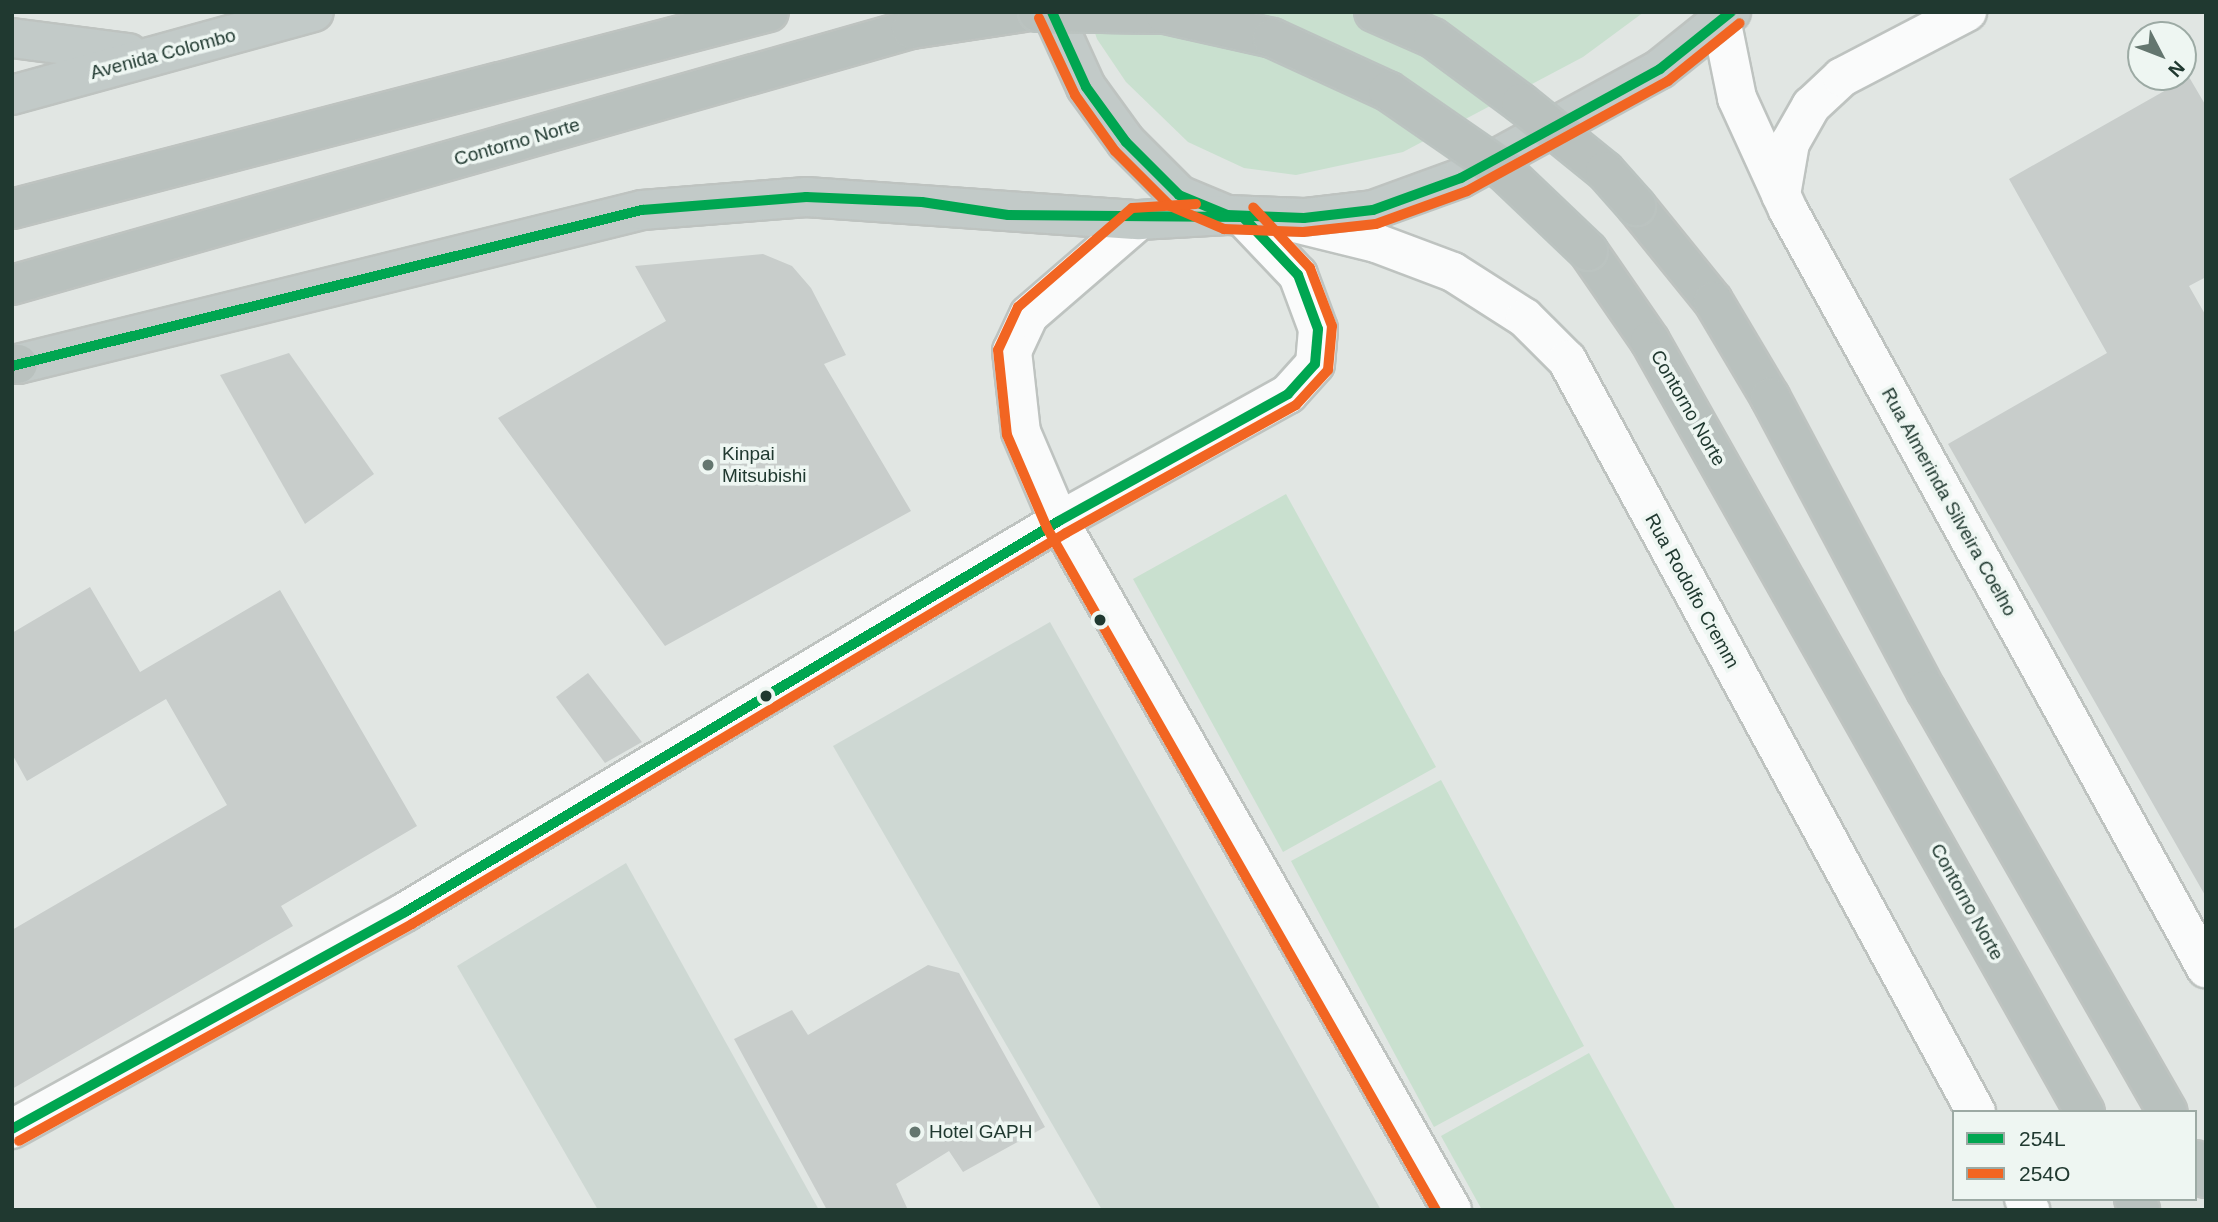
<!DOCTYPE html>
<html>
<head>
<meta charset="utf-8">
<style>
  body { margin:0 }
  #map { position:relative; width:2218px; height:1222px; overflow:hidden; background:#e1e6e3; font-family:Helvetica,sans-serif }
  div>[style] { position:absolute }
  .built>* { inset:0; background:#ced8d3 }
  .green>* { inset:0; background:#c9e0cf }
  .building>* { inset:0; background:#c8cdcb }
  .roads { filter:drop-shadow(2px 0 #bec3c0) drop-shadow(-2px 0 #bec3c0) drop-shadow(0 2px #bec3c0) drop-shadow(0 -2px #bec3c0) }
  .minor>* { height:38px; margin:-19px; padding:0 19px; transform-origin:19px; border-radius:19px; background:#fafbfb }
  .tertiary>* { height:38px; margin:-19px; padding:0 19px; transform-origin:19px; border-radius:19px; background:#fafbfb }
  .trunk>* { height:38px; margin:-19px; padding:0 19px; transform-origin:19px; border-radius:19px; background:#c2cac8 }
  .motorway>* { height:38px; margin:-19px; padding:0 19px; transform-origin:19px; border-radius:19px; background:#b9c1be }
  .bridges { filter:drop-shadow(2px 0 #bbc3c0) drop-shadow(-2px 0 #bbc3c0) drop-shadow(0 2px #bbc3c0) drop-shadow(0 -2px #bbc3c0) }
  .motorway-bridge>* { height:38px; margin:-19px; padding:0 19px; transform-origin:19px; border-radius:19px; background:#b9c1be }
  .bus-1>* { height:10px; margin:-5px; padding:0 5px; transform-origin:5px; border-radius:5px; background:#00a651 }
  .bus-2>* { height:10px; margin:-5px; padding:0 5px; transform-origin:5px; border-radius:5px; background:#f26522 }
  .dots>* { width:19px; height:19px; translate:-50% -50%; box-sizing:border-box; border:4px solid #eef6f2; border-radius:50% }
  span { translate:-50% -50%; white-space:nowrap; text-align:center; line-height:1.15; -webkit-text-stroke:7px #eef6f2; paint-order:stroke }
  .street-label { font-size:19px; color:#203930 }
  .poi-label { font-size:19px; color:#203930 }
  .left { translate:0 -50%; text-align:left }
  .frame { position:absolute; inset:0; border:14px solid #203930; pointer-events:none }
  .legend { position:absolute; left:1952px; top:1110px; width:245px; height:91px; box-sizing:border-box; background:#eef6f2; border:2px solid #9caaa4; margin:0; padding:9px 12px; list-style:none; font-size:21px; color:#203930 }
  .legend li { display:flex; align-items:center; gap:14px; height:35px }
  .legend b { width:35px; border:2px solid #9caaa4 }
  .north { position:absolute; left:2127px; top:21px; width:70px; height:70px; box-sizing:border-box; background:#eef6f2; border:2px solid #9caaa4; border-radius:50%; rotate:132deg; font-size:19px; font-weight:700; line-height:28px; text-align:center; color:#203930 }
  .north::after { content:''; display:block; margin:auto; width:24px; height:32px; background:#64766f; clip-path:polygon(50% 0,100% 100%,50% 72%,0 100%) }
</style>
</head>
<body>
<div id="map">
  <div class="built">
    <i style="clip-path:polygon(1050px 622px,1381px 1210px,1102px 1210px,833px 746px)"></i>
    <i style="clip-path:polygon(626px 863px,819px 1210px,598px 1210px,457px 966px)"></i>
  </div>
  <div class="green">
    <i style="clip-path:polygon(1088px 12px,1644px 12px,1583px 57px,1403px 152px,1296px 175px,1244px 168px,1188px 142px,1126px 82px,1097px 39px)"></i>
    <i style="clip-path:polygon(1286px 494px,1436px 767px,1283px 852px,1133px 579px)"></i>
    <i style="clip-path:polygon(1441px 780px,1584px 1046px,1434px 1127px,1291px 861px)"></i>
    <i style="clip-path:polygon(1589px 1053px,1676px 1210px,1482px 1210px,1441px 1136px)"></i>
  </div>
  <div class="building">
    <i style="clip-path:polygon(2189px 77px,2206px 106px,2206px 277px,2189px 286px,2206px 316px,2206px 897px,1948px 444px,2107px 353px,2009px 179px)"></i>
    <i style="clip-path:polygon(763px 254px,792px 266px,811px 288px,846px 355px,824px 364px,911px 511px,665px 646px,498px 418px,666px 321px,635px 266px)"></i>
    <i style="clip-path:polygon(289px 353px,374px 474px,305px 524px,220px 375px)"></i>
    <i style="clip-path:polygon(90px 587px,140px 672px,280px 590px,417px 826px,281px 906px,293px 926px,12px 1089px,12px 930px,227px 805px,166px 699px,27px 781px,12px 754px,12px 633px)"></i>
    <i style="clip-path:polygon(588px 673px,642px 742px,605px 763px,556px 697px)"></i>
    <i style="clip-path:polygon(928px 965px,959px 973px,1045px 1127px,963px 1172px,949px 1151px,896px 1184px,908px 1210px,827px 1210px,734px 1039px,792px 1010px,808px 1035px)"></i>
  </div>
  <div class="roads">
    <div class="minor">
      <i style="left:1139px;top:220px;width:145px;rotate:139.2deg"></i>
      <i style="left:1029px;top:315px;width:40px;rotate:115deg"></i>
      <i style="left:1012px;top:351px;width:81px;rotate:83.7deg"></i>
      <i style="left:1021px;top:432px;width:97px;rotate:66.9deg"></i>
      <i style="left:1059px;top:521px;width:793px;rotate:60.3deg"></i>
      <i style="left:12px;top:1129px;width:449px;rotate:-28.9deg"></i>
      <i style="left:405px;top:912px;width:762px;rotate:-30.87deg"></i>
      <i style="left:1059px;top:521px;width:262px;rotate:-29deg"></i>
      <i style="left:1288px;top:394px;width:40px;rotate:-48deg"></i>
      <i style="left:1315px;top:364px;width:35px;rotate:-85deg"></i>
      <i style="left:1318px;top:329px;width:58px;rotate:-110.3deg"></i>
      <i style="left:1298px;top:275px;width:80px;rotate:-133.5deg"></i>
    </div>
    <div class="tertiary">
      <i style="left:1722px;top:24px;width:76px;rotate:78.5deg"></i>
      <i style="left:1737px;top:98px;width:123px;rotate:65.5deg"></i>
      <i style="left:1788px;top:210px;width:866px;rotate:61.13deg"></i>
      <i style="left:1781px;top:195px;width:53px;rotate:-80.2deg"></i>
      <i style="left:1790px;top:143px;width:43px;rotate:-60.4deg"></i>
      <i style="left:1811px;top:106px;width:42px;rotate:-43.1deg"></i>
      <i style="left:1842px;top:77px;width:141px;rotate:-27.5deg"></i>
      <i style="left:1287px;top:221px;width:92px;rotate:13.9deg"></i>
      <i style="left:1376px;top:243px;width:82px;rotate:20.6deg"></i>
      <i style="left:1453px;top:272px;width:85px;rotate:32.6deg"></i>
      <i style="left:1525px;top:318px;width:59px;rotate:45deg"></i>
      <i style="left:1567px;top:360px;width:856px;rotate:61.46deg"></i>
      <i style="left:2024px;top:1199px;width:13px;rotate:61deg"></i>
    </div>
    <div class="trunk">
      <i style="left:1052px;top:12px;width:82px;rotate:65.6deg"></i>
      <i style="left:1086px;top:87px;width:68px;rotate:54deg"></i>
      <i style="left:1126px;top:142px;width:75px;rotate:45deg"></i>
      <i style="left:1179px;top:195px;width:52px;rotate:22.6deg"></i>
      <i style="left:1227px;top:215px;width:77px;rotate:2.2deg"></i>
      <i style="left:1304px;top:218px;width:69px;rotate:-6.6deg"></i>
      <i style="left:1373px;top:210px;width:94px;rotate:-20deg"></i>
      <i style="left:1461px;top:178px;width:227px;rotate:-28.7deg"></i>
      <i style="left:1660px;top:69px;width:91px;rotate:-38.8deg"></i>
      <i style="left:12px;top:38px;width:117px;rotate:7.4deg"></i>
      <i style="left:12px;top:95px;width:313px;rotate:-15.4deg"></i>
      <i style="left:18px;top:364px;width:643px;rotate:-13.86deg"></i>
      <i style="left:642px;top:210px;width:165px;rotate:-4.5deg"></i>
      <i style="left:806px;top:197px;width:334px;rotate:4deg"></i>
      <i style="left:1139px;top:220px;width:88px;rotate:-3.3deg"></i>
    </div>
    <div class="motorway">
      <i style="left:1636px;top:206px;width:122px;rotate:51deg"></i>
      <i style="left:1713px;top:301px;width:112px;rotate:59.3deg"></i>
      <i style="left:1770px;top:397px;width:332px;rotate:62deg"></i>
      <i style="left:1926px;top:690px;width:486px;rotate:60.2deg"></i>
      <i style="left:12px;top:209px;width:782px;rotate:-14.59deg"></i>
      <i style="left:1588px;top:251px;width:109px;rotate:55.4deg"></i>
      <i style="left:1650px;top:341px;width:885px;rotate:60.57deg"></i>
      <i style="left:12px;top:285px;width:935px;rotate:-15.89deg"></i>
      <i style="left:911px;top:29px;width:114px;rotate:-8.6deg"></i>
      <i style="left:12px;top:364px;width:6px"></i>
      <i style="left:2195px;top:1160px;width:21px;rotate:59deg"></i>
      <i style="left:2134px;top:1199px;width:13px;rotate:61deg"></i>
    </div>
  </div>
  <div class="bridges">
    <div class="motorway-bridge">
      <i style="left:1038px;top:12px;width:127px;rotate:0.9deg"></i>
      <i style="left:1165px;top:14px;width:110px;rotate:12.6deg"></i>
      <i style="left:1272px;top:38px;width:128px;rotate:24.6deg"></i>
      <i style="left:1388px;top:91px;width:141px;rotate:34.6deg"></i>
      <i style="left:1504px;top:171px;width:116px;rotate:43.6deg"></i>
      <i style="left:1374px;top:12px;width:64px;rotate:23.8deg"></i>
      <i style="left:1433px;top:38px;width:109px;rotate:36.5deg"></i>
      <i style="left:1521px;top:103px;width:108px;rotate:39deg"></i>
      <i style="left:1605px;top:171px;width:47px;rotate:48.5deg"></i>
    </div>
  </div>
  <div class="bus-1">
    <i style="left:1052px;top:12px;width:82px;rotate:65.6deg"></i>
    <i style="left:1086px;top:87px;width:68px;rotate:54deg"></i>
    <i style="left:1126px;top:142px;width:75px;rotate:45deg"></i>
    <i style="left:1179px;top:195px;width:52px;rotate:22.6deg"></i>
    <i style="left:1227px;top:215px;width:77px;rotate:2.2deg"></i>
    <i style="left:1304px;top:218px;width:69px;rotate:-6.6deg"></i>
    <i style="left:1373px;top:210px;width:94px;rotate:-20deg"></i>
    <i style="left:1461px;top:178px;width:227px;rotate:-28.7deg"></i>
    <i style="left:1660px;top:69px;width:91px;rotate:-38.8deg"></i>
    <i style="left:12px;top:366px;width:649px;rotate:-13.91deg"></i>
    <i style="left:642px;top:210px;width:165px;rotate:-4.5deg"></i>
    <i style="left:806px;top:197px;width:116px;rotate:2.5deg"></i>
    <i style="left:922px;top:202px;width:87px;rotate:8.6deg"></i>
    <i style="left:1008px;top:215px;width:235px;rotate:0.5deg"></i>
    <i style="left:12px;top:1129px;width:449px;rotate:-28.9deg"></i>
    <i style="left:405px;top:912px;width:762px;rotate:-30.87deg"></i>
    <i style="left:1059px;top:521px;width:262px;rotate:-29deg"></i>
    <i style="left:1288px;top:394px;width:40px;rotate:-48deg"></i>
    <i style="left:1315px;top:364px;width:35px;rotate:-85deg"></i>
    <i style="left:1318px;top:329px;width:58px;rotate:-110.3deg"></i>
    <i style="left:1298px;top:275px;width:80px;rotate:-133.5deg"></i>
  </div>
  <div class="bus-2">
    <i style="left:1039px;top:18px;width:85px;rotate:64.9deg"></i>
    <i style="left:1075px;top:95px;width:69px;rotate:54.5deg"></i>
    <i style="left:1115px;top:151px;width:78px;rotate:45deg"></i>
    <i style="left:1170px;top:206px;width:59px;rotate:23.1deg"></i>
    <i style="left:1224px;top:229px;width:79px;rotate:2.2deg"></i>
    <i style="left:1303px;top:232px;width:73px;rotate:-6.3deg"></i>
    <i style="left:1376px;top:224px;width:97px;rotate:-19.9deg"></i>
    <i style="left:1467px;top:191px;width:229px;rotate:-28.7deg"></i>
    <i style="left:1668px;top:81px;width:92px;rotate:-38.9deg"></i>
    <i style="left:1196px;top:204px;width:64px;rotate:176.4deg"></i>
    <i style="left:1132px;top:208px;width:151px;rotate:139deg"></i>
    <i style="left:1018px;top:307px;width:47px;rotate:114.9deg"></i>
    <i style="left:998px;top:350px;width:85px;rotate:84deg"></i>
    <i style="left:1007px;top:435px;width:101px;rotate:66.7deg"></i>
    <i style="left:1047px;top:528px;width:785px;rotate:60.3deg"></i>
    <i style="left:19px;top:1141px;width:449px;rotate:-28.9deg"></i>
    <i style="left:412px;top:924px;width:762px;rotate:-30.87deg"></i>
    <i style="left:1066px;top:533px;width:263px;rotate:-29.1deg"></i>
    <i style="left:1296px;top:405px;width:47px;rotate:-47.6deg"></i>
    <i style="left:1328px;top:370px;width:44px;rotate:-84.8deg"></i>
    <i style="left:1332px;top:326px;width:62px;rotate:-110.8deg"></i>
    <i style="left:1310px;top:268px;width:83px;rotate:-133.1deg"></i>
  </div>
  <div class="dots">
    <i style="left:708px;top:465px;background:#64766f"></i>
    <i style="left:1100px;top:620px;background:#203930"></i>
    <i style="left:766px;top:696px;background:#203930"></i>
    <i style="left:915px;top:1132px;background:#64766f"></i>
  </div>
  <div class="street-label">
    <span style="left:163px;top:54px;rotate:-15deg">Avenida Colombo</span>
    <span style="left:517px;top:142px;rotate:-16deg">Contorno Norte</span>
    <span style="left:1688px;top:408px;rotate:60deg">Contorno Norte</span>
    <span style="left:1949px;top:502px;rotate:61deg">Rua Almerinda Silveira Coelho</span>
    <span style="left:1692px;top:591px;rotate:61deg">Rua Rodolfo Cremm</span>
    <span style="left:1967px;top:902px;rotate:61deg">Contorno Norte</span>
  </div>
  <div class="poi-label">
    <span class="left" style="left:722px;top:465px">Kinpai<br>Mitsubishi</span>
    <span class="left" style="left:929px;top:1132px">Hotel GAPH</span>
  </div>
  <div class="frame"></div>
  <ul class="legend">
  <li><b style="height:9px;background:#00a651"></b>254L</li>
  <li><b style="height:9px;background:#f26522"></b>254O</li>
  </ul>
  <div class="north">N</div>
</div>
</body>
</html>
